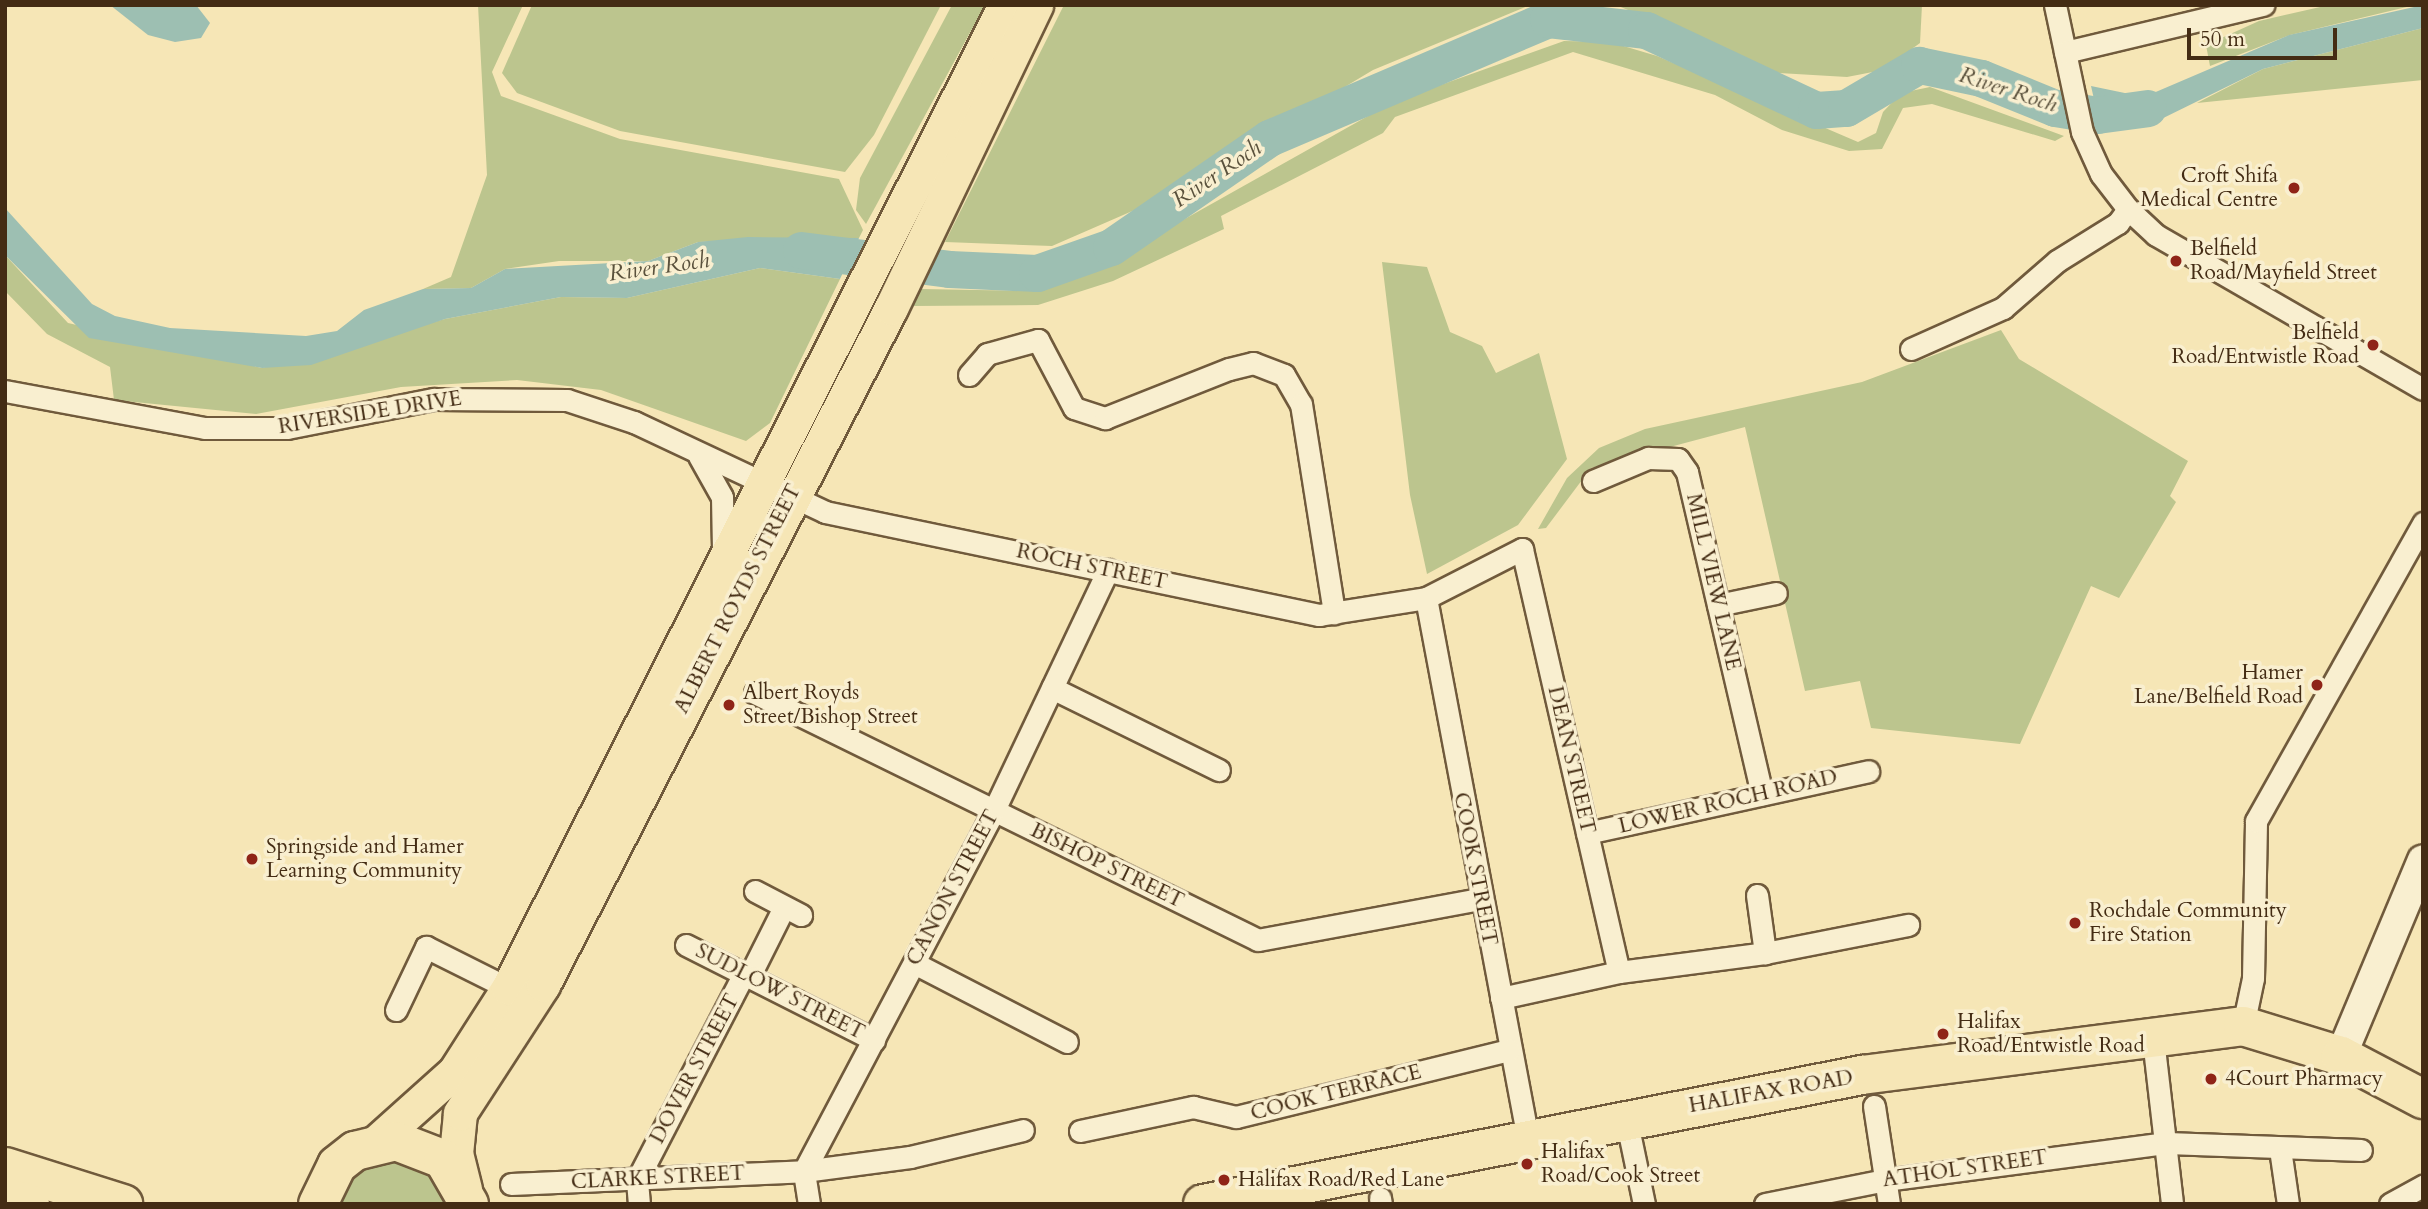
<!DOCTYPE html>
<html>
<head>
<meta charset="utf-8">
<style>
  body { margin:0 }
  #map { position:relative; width:2428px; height:1209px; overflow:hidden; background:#f6e6b6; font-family:Cardo,serif }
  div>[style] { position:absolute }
  .green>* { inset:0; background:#bcc58e }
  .water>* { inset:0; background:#9dbfb2 }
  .river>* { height:37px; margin:-18.5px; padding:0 18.5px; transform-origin:18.5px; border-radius:18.5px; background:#9dbfb2 }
  .roads { filter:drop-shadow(2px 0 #705a3c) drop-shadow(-2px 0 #705a3c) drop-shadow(0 2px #705a3c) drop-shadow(0 -2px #705a3c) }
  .street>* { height:21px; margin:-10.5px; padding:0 10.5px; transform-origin:10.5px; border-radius:10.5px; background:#f9efd0 }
  .secondary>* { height:30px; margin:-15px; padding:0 15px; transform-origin:15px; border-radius:15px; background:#f9efd0 }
  .primary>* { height:33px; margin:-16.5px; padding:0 16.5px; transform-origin:16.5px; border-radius:16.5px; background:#f6e6b6 }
  .highway>* { height:38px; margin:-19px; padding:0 19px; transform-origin:19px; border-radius:19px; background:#f6e6b6 }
  .dots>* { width:19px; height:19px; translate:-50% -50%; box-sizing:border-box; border:4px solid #f9efd0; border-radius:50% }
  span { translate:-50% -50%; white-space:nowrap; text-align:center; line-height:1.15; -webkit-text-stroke:7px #f9efd0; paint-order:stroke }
  .poi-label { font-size:21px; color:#442c14 }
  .right { translate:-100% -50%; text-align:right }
  .left { translate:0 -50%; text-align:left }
  .street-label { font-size:21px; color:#442c14 }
  .water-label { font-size:23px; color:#5a513c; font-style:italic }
  .frame { position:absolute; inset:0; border:7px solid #442c14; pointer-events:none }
  .scale { position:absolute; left:2187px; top:28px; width:150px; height:32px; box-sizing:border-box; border:4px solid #442c14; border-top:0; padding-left:9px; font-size:21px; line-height:24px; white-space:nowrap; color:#442c14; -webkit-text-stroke:5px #f9efd0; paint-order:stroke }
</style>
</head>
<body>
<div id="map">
  <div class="green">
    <i style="clip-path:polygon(478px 5px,523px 5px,492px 72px,501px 96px,620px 139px,839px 179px,863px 230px,859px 238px,698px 242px,648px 261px,559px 261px,505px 269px,471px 288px,423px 289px,451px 277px,487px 175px)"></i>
    <i style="clip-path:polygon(532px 5px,941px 5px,874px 135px,845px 172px,620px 131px,517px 93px,502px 73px)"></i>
    <i style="clip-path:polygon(952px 5px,985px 5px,866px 224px,856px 210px,860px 178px)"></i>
    <i style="clip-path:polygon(1064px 5px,1530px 5px,1373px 70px,1153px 202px,1052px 246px,945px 242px)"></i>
    <i style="clip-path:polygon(1616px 5px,1922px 5px,1920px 43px,1883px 70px,1847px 77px,1779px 73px)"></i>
    <i style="clip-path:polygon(2329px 5px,2415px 5px,2290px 35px,2210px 66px,2206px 45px,2259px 21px)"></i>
    <i style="clip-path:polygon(2423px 28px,2423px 80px,2197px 103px,2263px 69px)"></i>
    <i style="clip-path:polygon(1564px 41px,1610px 42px,1657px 56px,1858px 142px,1876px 133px,1883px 112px,1901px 93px,1930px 87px,2064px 136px,2055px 141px,1932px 104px,1903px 108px,1882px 149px,1849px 151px,1782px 130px,1715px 95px,1573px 52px,1395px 117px,1383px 133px,1221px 216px,1224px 229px,1113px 281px,1038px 305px,912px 306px,921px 289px,1035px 291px,1085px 275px,1393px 102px)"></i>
    <i style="clip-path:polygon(5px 255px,68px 323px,262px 368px,445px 319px,561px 297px,627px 298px,760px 268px,840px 279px,770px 423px,746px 441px,601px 390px,517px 380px,401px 387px,256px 414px,114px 400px,110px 367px,47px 334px,5px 291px)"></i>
    <i style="clip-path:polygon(1382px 262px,1427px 267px,1450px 332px,1482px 346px,1496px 373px,1539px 353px,1567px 459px,1518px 525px,1427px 574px,1410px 495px)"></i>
    <i style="clip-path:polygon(2001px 330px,2019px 359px,2188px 461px,2170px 496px,2176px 502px,2119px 598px,2091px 586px,2020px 744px,1871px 728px,1860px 681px,1805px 691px,1745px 427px,1591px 468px,1546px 528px,1538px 529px,1567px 478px,1599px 448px,1645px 429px,1862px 382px)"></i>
    <i style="clip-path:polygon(377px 1158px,425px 1161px,452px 1204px,331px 1204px,338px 1187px)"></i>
  </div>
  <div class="water">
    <i style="clip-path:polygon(110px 5px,196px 5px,210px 23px,201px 38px,175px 42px,148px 35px)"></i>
    <i style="clip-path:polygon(2423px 5px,2423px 28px,2263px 69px,2145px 127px,2101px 130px,2091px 86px,2144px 97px,2289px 35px)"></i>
    <i style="clip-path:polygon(5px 208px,92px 304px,115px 316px,170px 328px,306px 336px,337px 331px,364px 310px,423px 289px,471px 288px,505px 269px,648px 261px,698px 242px,748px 237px,859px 238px,840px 279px,760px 268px,627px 298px,561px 297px,445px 319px,311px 365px,262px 368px,89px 338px,5px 255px)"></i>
  </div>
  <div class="river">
    <i style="left:801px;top:250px;width:149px;rotate:7.3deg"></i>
    <i style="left:949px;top:269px;width:88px;rotate:2.6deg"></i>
    <i style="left:1037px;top:273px;width:78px;rotate:-19.4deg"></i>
    <i style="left:1111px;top:247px;width:192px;rotate:-34.6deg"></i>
    <i style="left:1269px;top:138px;width:303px;rotate:-23.1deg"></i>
    <i style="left:1548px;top:19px;width:99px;rotate:6.4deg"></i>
    <i style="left:1646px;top:30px;width:188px;rotate:25.2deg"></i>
    <i style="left:1816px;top:110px;width:30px;rotate:-4deg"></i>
    <i style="left:1846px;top:108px;width:85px;rotate:-30.5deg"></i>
    <i style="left:1919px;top:65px;width:63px;rotate:11.8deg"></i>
    <i style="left:1981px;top:78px;width:80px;rotate:22.1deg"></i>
    <i style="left:2055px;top:108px;width:43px;rotate:9.5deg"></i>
    <i style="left:2097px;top:115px;width:51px;rotate:-7.8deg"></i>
  </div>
  <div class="roads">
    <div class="street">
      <i style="left:2055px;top:5px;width:130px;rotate:78deg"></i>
      <i style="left:2082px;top:132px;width:46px;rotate:65.7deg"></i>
      <i style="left:2101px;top:174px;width:44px;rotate:52.4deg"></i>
      <i style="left:2128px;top:209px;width:38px;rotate:43deg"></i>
      <i style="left:2156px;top:235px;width:308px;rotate:30deg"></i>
      <i style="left:2065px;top:52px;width:204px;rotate:-13.4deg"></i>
      <i style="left:1911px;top:349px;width:101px;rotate:-24deg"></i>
      <i style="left:2003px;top:308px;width:72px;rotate:-41deg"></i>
      <i style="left:2057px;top:261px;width:72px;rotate:-31.9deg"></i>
      <i style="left:2118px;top:223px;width:17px;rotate:-54deg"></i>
      <i style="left:969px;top:375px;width:28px;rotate:-49deg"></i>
      <i style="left:987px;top:354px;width:53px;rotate:-15.4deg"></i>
      <i style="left:1038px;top:340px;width:77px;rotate:62.1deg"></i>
      <i style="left:1074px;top:408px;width:33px;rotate:18deg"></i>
      <i style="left:1105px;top:418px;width:133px;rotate:-21.6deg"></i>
      <i style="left:1229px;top:369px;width:25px;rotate:-14deg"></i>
      <i style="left:1253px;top:363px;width:33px;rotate:21deg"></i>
      <i style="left:1284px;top:375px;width:34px;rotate:60deg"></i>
      <i style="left:1301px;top:404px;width:212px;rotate:81deg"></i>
      <i style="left:5px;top:391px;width:203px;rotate:10.5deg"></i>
      <i style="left:205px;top:428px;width:82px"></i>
      <i style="left:287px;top:428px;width:150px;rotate:-11.2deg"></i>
      <i style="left:434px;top:399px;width:133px;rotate:0.4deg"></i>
      <i style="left:567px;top:400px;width:71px;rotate:18.2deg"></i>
      <i style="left:634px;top:422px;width:211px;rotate:25.2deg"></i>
      <i style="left:825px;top:512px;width:505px;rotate:11.78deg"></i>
      <i style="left:1319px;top:615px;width:108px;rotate:-9deg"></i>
      <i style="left:1426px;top:598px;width:108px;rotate:-27deg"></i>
      <i style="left:1522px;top:549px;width:434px;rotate:77.1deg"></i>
      <i style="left:699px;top:456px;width:47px;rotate:60.7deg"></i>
      <i style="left:722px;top:497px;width:54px;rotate:88.9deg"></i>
      <i style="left:1593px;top:481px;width:60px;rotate:-22.7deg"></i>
      <i style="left:1648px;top:458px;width:30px;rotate:2deg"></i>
      <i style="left:1678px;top:459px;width:16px;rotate:55deg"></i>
      <i style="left:1687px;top:472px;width:331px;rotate:76.9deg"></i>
      <i style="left:1426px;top:598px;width:551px;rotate:79.32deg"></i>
      <i style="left:1718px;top:605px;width:59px;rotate:-11.7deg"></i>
      <i style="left:1052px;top:688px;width:186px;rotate:26.2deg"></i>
      <i style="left:755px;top:693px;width:560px;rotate:26.15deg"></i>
      <i style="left:1258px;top:940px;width:225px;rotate:-10.5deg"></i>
      <i style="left:1587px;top:833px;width:288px;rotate:-12.4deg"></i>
      <i style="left:755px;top:891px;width:52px;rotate:27.6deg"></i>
      <i style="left:1757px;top:895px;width:59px;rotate:82.1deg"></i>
      <i style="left:686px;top:945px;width:211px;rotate:26.8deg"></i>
      <i style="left:914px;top:963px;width:172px;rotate:27.3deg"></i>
      <i style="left:749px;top:977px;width:78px;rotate:-63.4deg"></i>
      <i style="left:1501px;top:998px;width:121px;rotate:-12.4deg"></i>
      <i style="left:1619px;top:972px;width:147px;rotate:-7.4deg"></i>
      <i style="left:1765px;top:953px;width:146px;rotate:-11.1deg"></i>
      <i style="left:396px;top:1010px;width:70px;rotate:-64.5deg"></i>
      <i style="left:426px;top:947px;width:92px;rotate:26.6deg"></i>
      <i style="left:2243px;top:1026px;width:49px;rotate:-78.2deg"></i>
      <i style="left:2253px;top:978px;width:157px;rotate:-88.9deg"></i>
      <i style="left:2256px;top:821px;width:342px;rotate:-60.7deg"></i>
      <i style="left:2153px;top:1039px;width:166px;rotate:83.4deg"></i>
      <i style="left:1874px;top:1106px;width:99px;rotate:81.3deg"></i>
      <i style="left:1626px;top:1118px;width:88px;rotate:78.2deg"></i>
      <i style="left:1080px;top:1131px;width:116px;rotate:-12deg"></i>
      <i style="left:1193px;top:1107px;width:44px;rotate:13.1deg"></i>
      <i style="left:1236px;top:1117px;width:281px;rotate:-13.8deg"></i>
      <i style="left:2280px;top:1149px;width:56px;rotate:81.7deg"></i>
      <i style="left:511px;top:1184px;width:293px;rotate:-2.5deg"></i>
      <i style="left:804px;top:1171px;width:107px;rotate:-7.5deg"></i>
      <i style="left:910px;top:1157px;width:116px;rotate:-13.4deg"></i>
      <i style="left:1380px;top:1198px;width:6px;rotate:81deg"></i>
      <i style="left:639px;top:1204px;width:24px;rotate:-95deg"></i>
      <i style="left:637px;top:1180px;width:232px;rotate:-62.6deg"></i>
      <i style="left:809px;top:1204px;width:33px;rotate:-99deg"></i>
      <i style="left:804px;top:1171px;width:408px;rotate:-62.2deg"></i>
      <i style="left:994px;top:810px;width:266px;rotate:-64.6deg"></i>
      <i style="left:1765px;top:1204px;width:122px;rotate:-11.3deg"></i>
      <i style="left:1885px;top:1180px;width:284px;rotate:-7.5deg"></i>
      <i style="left:2167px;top:1143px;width:194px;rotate:2.1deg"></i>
      <i style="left:2390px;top:1204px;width:38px;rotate:-29deg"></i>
    </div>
    <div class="secondary">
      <i style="left:2341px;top:1056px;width:212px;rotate:-67.3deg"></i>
    </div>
    <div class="primary">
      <i style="left:376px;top:1142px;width:106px;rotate:-41.9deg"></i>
      <i style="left:455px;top:1071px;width:98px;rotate:-57.4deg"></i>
      <i style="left:508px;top:988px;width:1101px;rotate:-63.18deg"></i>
      <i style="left:465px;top:1189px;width:36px;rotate:-104deg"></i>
      <i style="left:456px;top:1154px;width:41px;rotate:-84.4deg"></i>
      <i style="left:460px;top:1113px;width:153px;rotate:-57deg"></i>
      <i style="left:543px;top:985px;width:761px;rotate:-62.8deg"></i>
      <i style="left:891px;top:308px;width:336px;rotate:-64.4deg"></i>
    </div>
    <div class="highway">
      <i style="left:5px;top:1167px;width:124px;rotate:17.4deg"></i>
      <i style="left:5px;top:1197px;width:26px;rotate:16deg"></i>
      <i style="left:318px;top:1204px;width:43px;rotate:-64deg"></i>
      <i style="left:337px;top:1165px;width:23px;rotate:-38deg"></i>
      <i style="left:355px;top:1151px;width:42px;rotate:-13.7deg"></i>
      <i style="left:396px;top:1141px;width:50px;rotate:21deg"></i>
      <i style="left:443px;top:1159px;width:52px;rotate:60deg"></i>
      <i style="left:1203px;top:1204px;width:672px;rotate:-11.08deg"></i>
      <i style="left:1862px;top:1075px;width:384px;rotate:-7.3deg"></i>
      <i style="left:2243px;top:1026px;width:102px;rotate:17deg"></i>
      <i style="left:2341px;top:1056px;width:93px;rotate:27.7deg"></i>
    </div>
  </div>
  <div class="dots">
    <i style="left:2294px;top:188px;background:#8f2418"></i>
    <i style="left:2176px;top:261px;background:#8f2418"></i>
    <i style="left:2373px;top:345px;background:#8f2418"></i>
    <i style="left:2317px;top:685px;background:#8f2418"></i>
    <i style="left:729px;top:705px;background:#8f2418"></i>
    <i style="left:252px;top:859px;background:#8f2418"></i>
    <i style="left:2075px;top:923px;background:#8f2418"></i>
    <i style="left:1943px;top:1034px;background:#8f2418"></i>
    <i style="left:2211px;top:1079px;background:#8f2418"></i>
    <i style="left:1527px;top:1164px;background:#8f2418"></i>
    <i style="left:1224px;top:1180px;background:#8f2418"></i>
  </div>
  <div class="poi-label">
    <span class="right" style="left:2278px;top:188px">Croft Shifa<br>Medical Centre</span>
    <span class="left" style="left:2190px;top:261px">Belfield<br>Road/Mayfield Street</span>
    <span class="right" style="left:2359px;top:345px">Belfield<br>Road/Entwistle Road</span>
    <span class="right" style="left:2303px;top:685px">Hamer<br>Lane/Belfield Road</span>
    <span class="left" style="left:743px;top:705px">Albert Royds<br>Street/Bishop Street</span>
    <span class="left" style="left:266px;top:859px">Springside and Hamer<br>Learning Community</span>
    <span class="left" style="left:2089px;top:923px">Rochdale Community<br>Fire Station</span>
    <span class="left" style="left:1957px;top:1034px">Halifax<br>Road/Entwistle Road</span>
    <span class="left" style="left:2225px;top:1079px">4Court Pharmacy</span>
    <span class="left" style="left:1541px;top:1164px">Halifax<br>Road/Cook Street</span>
    <span class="left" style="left:1238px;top:1180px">Halifax Road/Red Lane</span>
  </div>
  <div class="street-label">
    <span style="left:370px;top:413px;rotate:-9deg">RIVERSIDE DRIVE</span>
    <span style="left:1092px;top:567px;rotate:12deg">ROCH STREET</span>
    <span style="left:1713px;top:582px;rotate:77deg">MILL VIEW LANE</span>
    <span style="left:738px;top:599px;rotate:-63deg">ALBERT ROYDS STREET</span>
    <span style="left:1571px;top:760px;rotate:77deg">DEAN STREET</span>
    <span style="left:1728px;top:802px;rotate:-13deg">LOWER ROCH ROAD</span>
    <span style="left:1107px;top:866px;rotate:26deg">BISHOP STREET</span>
    <span style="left:1475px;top:869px;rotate:79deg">COOK STREET</span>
    <span style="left:953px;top:888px;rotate:-62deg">CANON STREET</span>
    <span style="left:780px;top:992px;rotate:27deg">SUDLOW STREET</span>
    <span style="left:695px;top:1069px;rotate:-62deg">DOVER STREET</span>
    <span style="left:1771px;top:1092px;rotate:-10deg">HALIFAX ROAD</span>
    <span style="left:1336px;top:1093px;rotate:-14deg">COOK TERRACE</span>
    <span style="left:1965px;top:1169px;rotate:-8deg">ATHOL STREET</span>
    <span style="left:658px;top:1178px;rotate:-3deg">CLARKE STREET</span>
  </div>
  <div class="water-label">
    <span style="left:2008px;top:90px;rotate:18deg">River Roch</span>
    <span style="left:1217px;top:174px;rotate:-34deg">River Roch</span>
    <span style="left:659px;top:267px;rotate:-8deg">River Roch</span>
  </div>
  <div class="frame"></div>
  <div class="scale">50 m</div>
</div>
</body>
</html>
